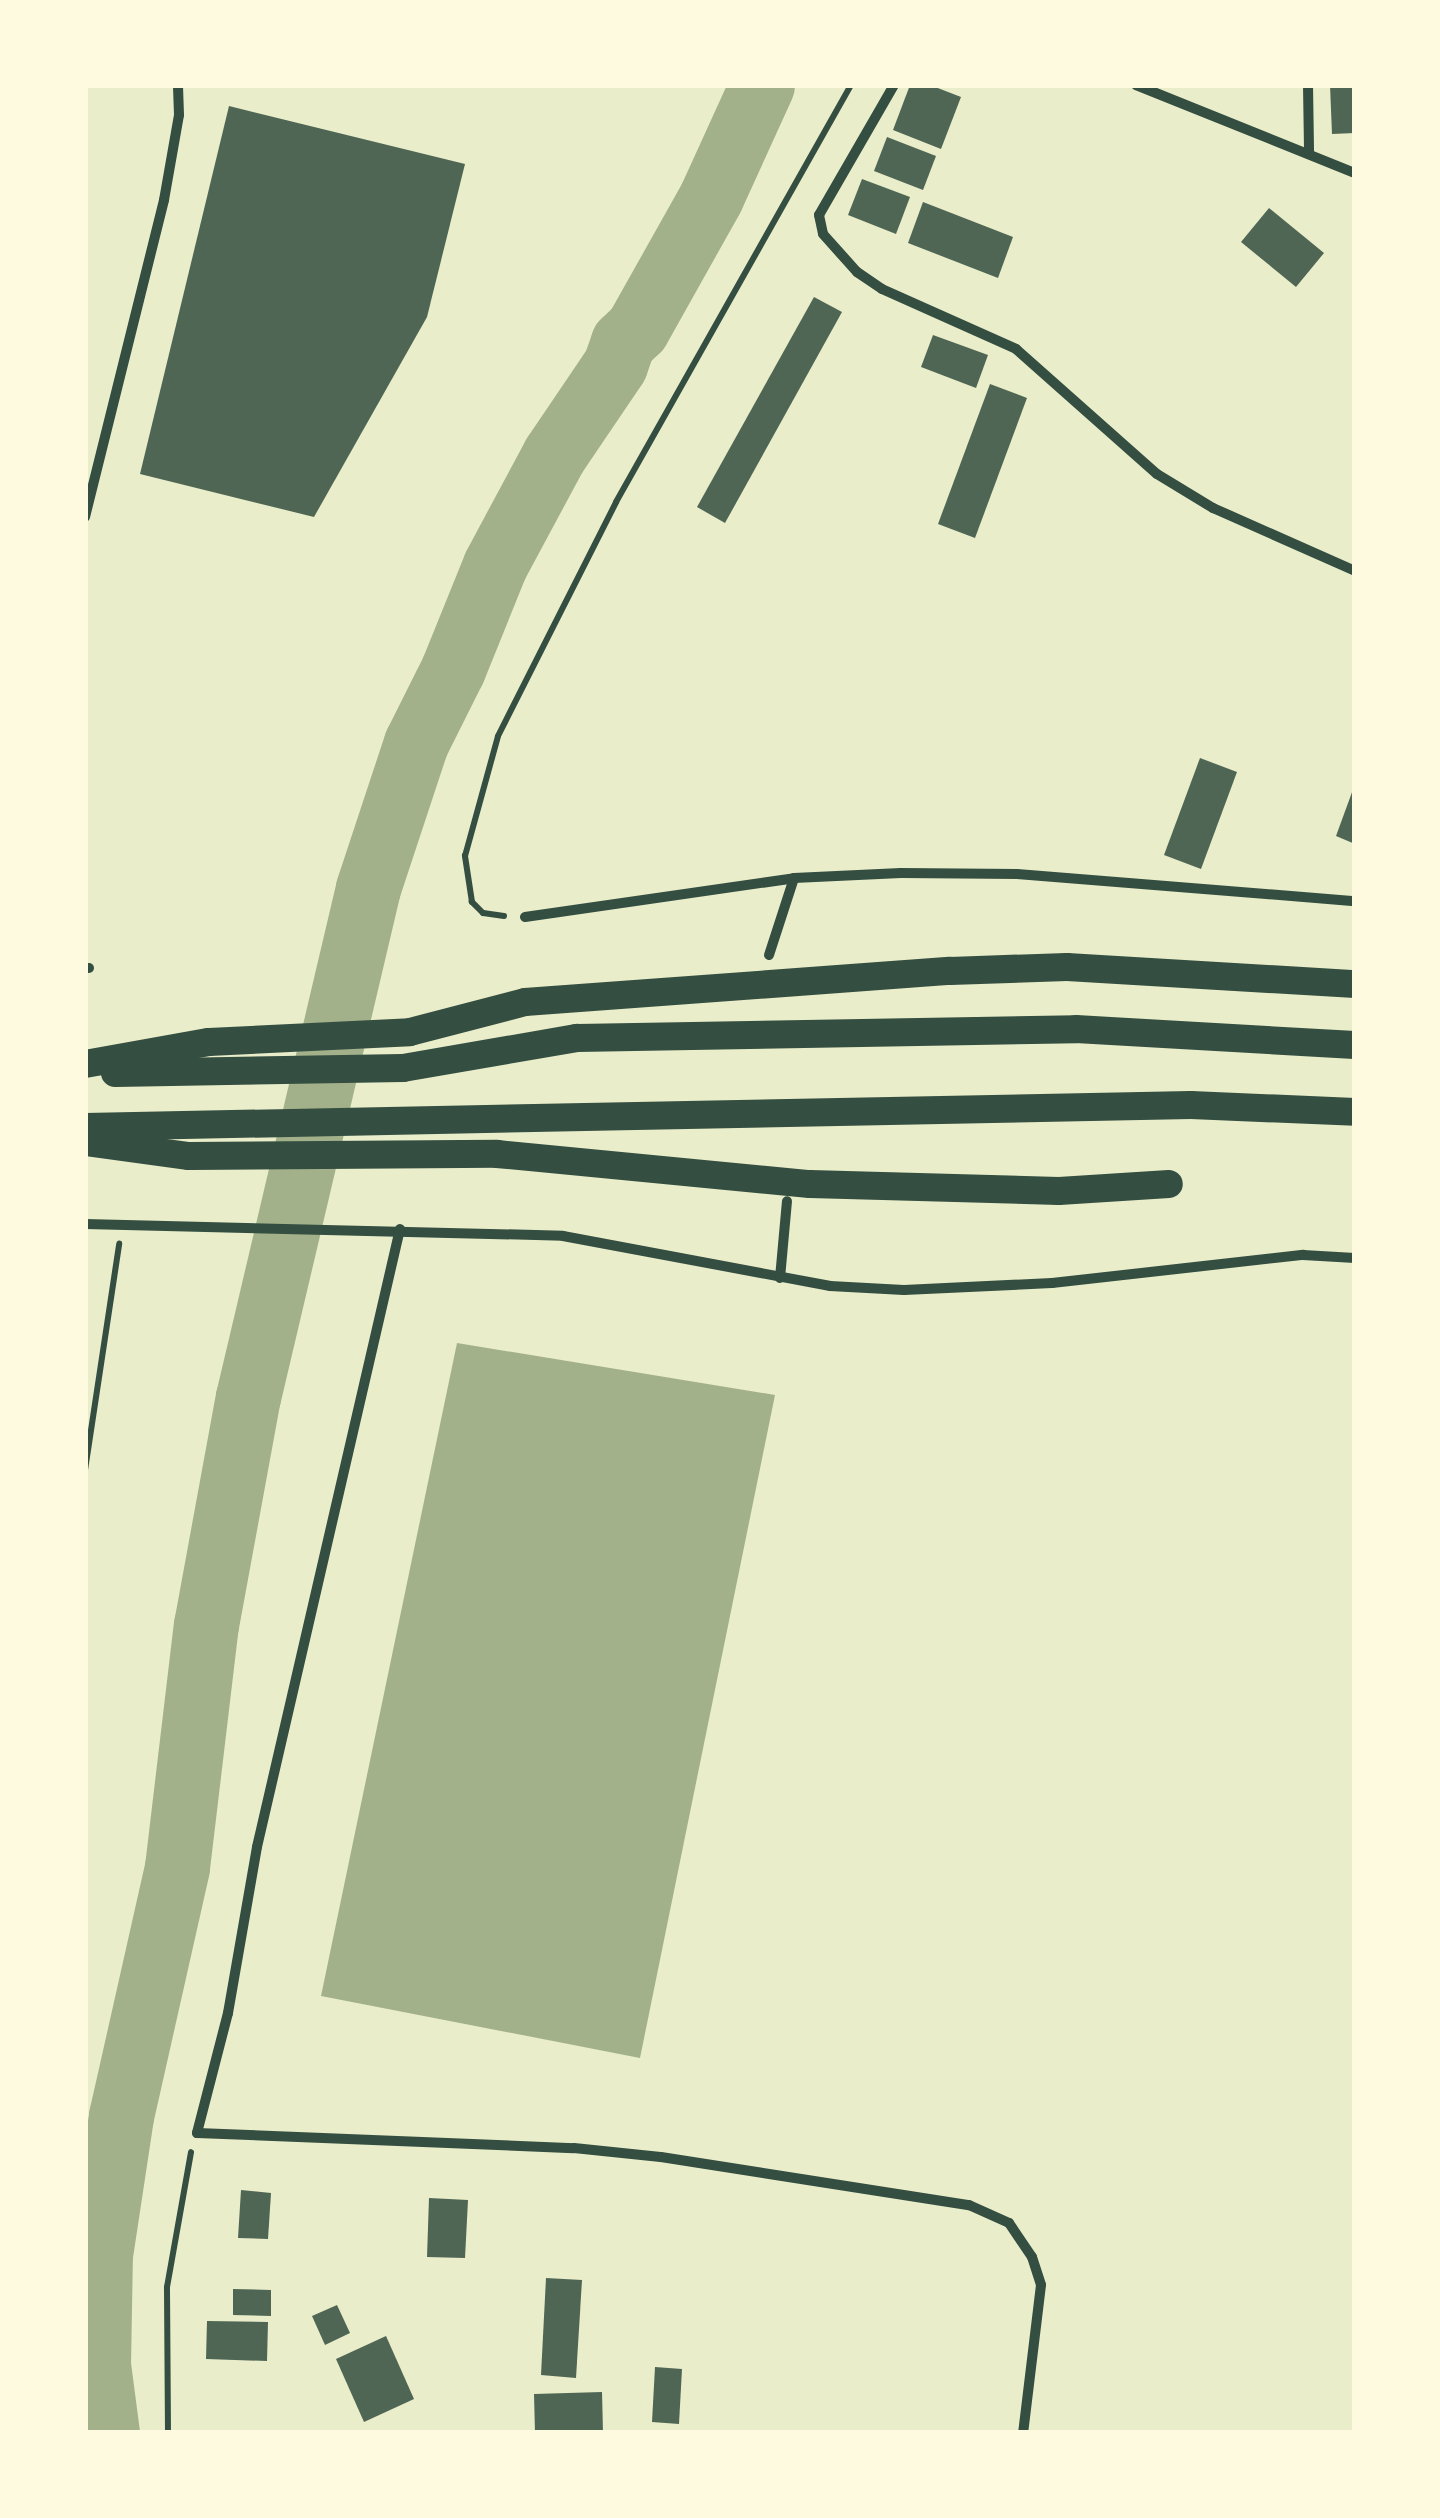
<!DOCTYPE html>
<html>
<head>
<meta charset="utf-8">
<style>
  body { margin:0 }
  #map { position:relative; width:1440px; height:2518px; overflow:hidden; background:#e9edc9; font-family:Manrope,sans-serif }
  div>[style] { position:absolute }
  .water>* { inset:0; background:#a3b18a }
  .river>* { height:65px; margin:-32.5px; padding:0 32.5px; transform-origin:32.5px; border-radius:32.5px; background:#a3b18a }
  .building>* { inset:0; background:#4f6655 }
  .path>* { height:6px; margin:-3px; padding:0 3px; transform-origin:3px; border-radius:3px; background:#344e41 }
  .minor>* { height:10px; margin:-5px; padding:0 5px; transform-origin:5px; border-radius:5px; background:#344e41 }
  .trunk>* { height:28px; margin:-14px; padding:0 14px; transform-origin:14px; border-radius:14px; background:#344e41 }
  span { translate:-50% -50%; white-space:nowrap; text-align:center; line-height:1.15; -webkit-text-stroke:8px #fefae0; paint-order:stroke }
  .frame { position:absolute; inset:0; border:88px solid #fefae0; pointer-events:none }
</style>
</head>
<body>
<div id="map">
  <div class="water">
    <i style="clip-path:polygon(457px 1343px,775px 1395px,640px 2058px,321px 1996px)"></i>
  </div>
  <div class="river">
    <i style="left:107px;top:2433px;width:69px;rotate:-97.5deg"></i>
    <i style="left:98px;top:2365px;width:110px;rotate:-89deg"></i>
    <i style="left:100px;top:2255px;width:141px;rotate:-81.4deg"></i>
    <i style="left:121px;top:2116px;width:255px;rotate:-77.3deg"></i>
    <i style="left:177px;top:1867px;width:244px;rotate:-83.2deg"></i>
    <i style="left:206px;top:1625px;width:232px;rotate:-79.6deg"></i>
    <i style="left:248px;top:1397px;width:523px;rotate:-76.73deg"></i>
    <i style="left:368px;top:888px;width:153px;rotate:-71.7deg"></i>
    <i style="left:416px;top:743px;width:83px;rotate:-63.4deg"></i>
    <i style="left:453px;top:669px;width:112px;rotate:-68deg"></i>
    <i style="left:495px;top:565px;width:125px;rotate:-61.8deg"></i>
    <i style="left:554px;top:455px;width:109px;rotate:-55.9deg"></i>
    <i style="left:615px;top:365px;width:24px;rotate:-71deg"></i>
    <i style="left:623px;top:342px;width:19px;rotate:-43deg"></i>
    <i style="left:637px;top:329px;width:151px;rotate:-60.7deg"></i>
    <i style="left:711px;top:197px;width:123px;rotate:-65.5deg"></i>
  </div>
  <div class="building">
    <i style="clip-path:polygon(910px 85px,930px 85px,961px 97px,941px 149px,893px 130px)"></i>
    <i style="clip-path:polygon(1330px 85px,1355px 85px,1355px 133px,1332px 134px)"></i>
    <i style="clip-path:polygon(229px 106px,465px 164px,427px 317px,314px 517px,140px 474px)"></i>
    <i style="clip-path:polygon(887px 137px,936px 156px,923px 190px,874px 171px)"></i>
    <i style="clip-path:polygon(862px 179px,910px 197px,896px 234px,848px 215px)"></i>
    <i style="clip-path:polygon(923px 202px,1013px 237px,998px 278px,908px 243px)"></i>
    <i style="clip-path:polygon(1269px 208px,1324px 253px,1296px 287px,1241px 242px)"></i>
    <i style="clip-path:polygon(814px 297px,842px 312px,725px 523px,697px 507px)"></i>
    <i style="clip-path:polygon(933px 335px,988px 355px,976px 388px,921px 367px)"></i>
    <i style="clip-path:polygon(990px 384px,1027px 398px,975px 538px,938px 524px)"></i>
    <i style="clip-path:polygon(1200px 758px,1237px 772px,1201px 869px,1164px 855px)"></i>
    <i style="clip-path:polygon(1355px 784px,1355px 844px,1336px 836px)"></i>
    <i style="clip-path:polygon(241px 2190px,271px 2193px,268px 2239px,238px 2238px)"></i>
    <i style="clip-path:polygon(429px 2198px,468px 2200px,465px 2258px,427px 2257px)"></i>
    <i style="clip-path:polygon(546px 2278px,582px 2280px,576px 2378px,541px 2375px)"></i>
    <i style="clip-path:polygon(233px 2289px,271px 2290px,271px 2316px,233px 2315px)"></i>
    <i style="clip-path:polygon(337px 2305px,350px 2333px,325px 2345px,312px 2316px)"></i>
    <i style="clip-path:polygon(207px 2321px,268px 2322px,267px 2361px,206px 2359px)"></i>
    <i style="clip-path:polygon(386px 2336px,414px 2399px,364px 2422px,336px 2359px)"></i>
    <i style="clip-path:polygon(655px 2367px,682px 2369px,679px 2424px,652px 2422px)"></i>
    <i style="clip-path:polygon(602px 2392px,603px 2433px,535px 2433px,534px 2394px)"></i>
  </div>
  <div class="path">
    <i style="left:504px;top:916px;width:21px;rotate:-172deg"></i>
    <i style="left:483px;top:913px;width:16px;rotate:-135deg"></i>
    <i style="left:472px;top:902px;width:47px;rotate:-98.7deg"></i>
    <i style="left:465px;top:856px;width:124px;rotate:-74.6deg"></i>
    <i style="left:498px;top:736px;width:262px;rotate:-63.2deg"></i>
    <i style="left:616px;top:502px;width:479px;rotate:-60.6deg"></i>
    <i style="left:85px;top:1470px;width:229px;rotate:-81.4deg"></i>
    <i style="left:168px;top:2433px;width:146px;rotate:-90.4deg"></i>
    <i style="left:167px;top:2287px;width:137px;rotate:-79.9deg"></i>
  </div>
  <div class="minor">
    <i style="left:894px;top:85px;width:150px;rotate:120deg"></i>
    <i style="left:819px;top:215px;width:19px;rotate:78deg"></i>
    <i style="left:823px;top:234px;width:51px;rotate:48.2deg"></i>
    <i style="left:857px;top:272px;width:30px;rotate:34deg"></i>
    <i style="left:882px;top:289px;width:147px;rotate:24.1deg"></i>
    <i style="left:1016px;top:349px;width:188px;rotate:41.6deg"></i>
    <i style="left:1157px;top:474px;width:66px;rotate:31.3deg"></i>
    <i style="left:1213px;top:508px;width:155px;rotate:23.9deg"></i>
    <i style="left:1136px;top:85px;width:236px;rotate:21.9deg"></i>
    <i style="left:1308px;top:85px;width:67px;rotate:89.1deg"></i>
    <i style="left:85px;top:517px;width:327px;rotate:-76deg"></i>
    <i style="left:164px;top:200px;width:86px;rotate:-80deg"></i>
    <i style="left:179px;top:115px;width:30px;rotate:-92deg"></i>
    <i style="left:525px;top:917px;width:272px;rotate:-8.2deg"></i>
    <i style="left:794px;top:878px;width:107px;rotate:-2.7deg"></i>
    <i style="left:901px;top:873px;width:116px;rotate:0.5deg"></i>
    <i style="left:1017px;top:874px;width:339px;rotate:4.6deg"></i>
    <i style="left:769px;top:955px;width:81px;rotate:-72deg"></i>
    <i style="left:85px;top:968px;width:4px"></i>
    <i style="left:85px;top:1224px;width:478px;rotate:1.4deg"></i>
    <i style="left:563px;top:1236px;width:272px;rotate:10.6deg"></i>
    <i style="left:830px;top:1286px;width:74px;rotate:3.1deg"></i>
    <i style="left:904px;top:1290px;width:148px;rotate:-2.7deg"></i>
    <i style="left:1052px;top:1283px;width:253px;rotate:-6.4deg"></i>
    <i style="left:1303px;top:1255px;width:52px;rotate:3.3deg"></i>
    <i style="left:400px;top:1229px;width:634px;rotate:103.03deg"></i>
    <i style="left:257px;top:1847px;width:169px;rotate:99.9deg"></i>
    <i style="left:228px;top:2013px;width:124px;rotate:104.5deg"></i>
    <i style="left:197px;top:2133px;width:377px;rotate:2.3deg"></i>
    <i style="left:574px;top:2148px;width:87px;rotate:5.9deg"></i>
    <i style="left:661px;top:2157px;width:312px;rotate:8.9deg"></i>
    <i style="left:969px;top:2205px;width:44px;rotate:24.2deg"></i>
    <i style="left:1009px;top:2223px;width:41px;rotate:55.9deg"></i>
    <i style="left:1032px;top:2257px;width:29px;rotate:72deg"></i>
    <i style="left:1041px;top:2285px;width:149px;rotate:96.9deg"></i>
    <i style="left:780px;top:1278px;width:77px;rotate:-84.8deg"></i>
  </div>
  <div class="trunk">
    <i style="left:85px;top:1064px;width:126px;rotate:-10.1deg"></i>
    <i style="left:209px;top:1042px;width:201px;rotate:-2.8deg"></i>
    <i style="left:410px;top:1032px;width:119px;rotate:-14.6deg"></i>
    <i style="left:525px;top:1002px;width:426px;rotate:-4.2deg"></i>
    <i style="left:950px;top:971px;width:117px;rotate:-2deg"></i>
    <i style="left:1067px;top:967px;width:289px;rotate:3.4deg"></i>
    <i style="left:115px;top:1073px;width:288px;rotate:-1deg"></i>
    <i style="left:403px;top:1068px;width:177px;rotate:-9.8deg"></i>
    <i style="left:577px;top:1038px;width:499px;rotate:-1deg"></i>
    <i style="left:1076px;top:1029px;width:279px;rotate:3.3deg"></i>
    <i style="left:85px;top:1127px;width:1106px;rotate:-1.14deg"></i>
    <i style="left:1191px;top:1105px;width:164px;rotate:2.4deg"></i>
    <i style="left:85px;top:1142px;width:105px;rotate:7.7deg"></i>
    <i style="left:189px;top:1156px;width:308px;rotate:-0.4deg"></i>
    <i style="left:497px;top:1154px;width:314px;rotate:5.5deg"></i>
    <i style="left:810px;top:1184px;width:249px;rotate:1.6deg"></i>
    <i style="left:1059px;top:1191px;width:110px;rotate:-3.6deg"></i>
  </div>
  <div class="frame"></div>
</div>
</body>
</html>
